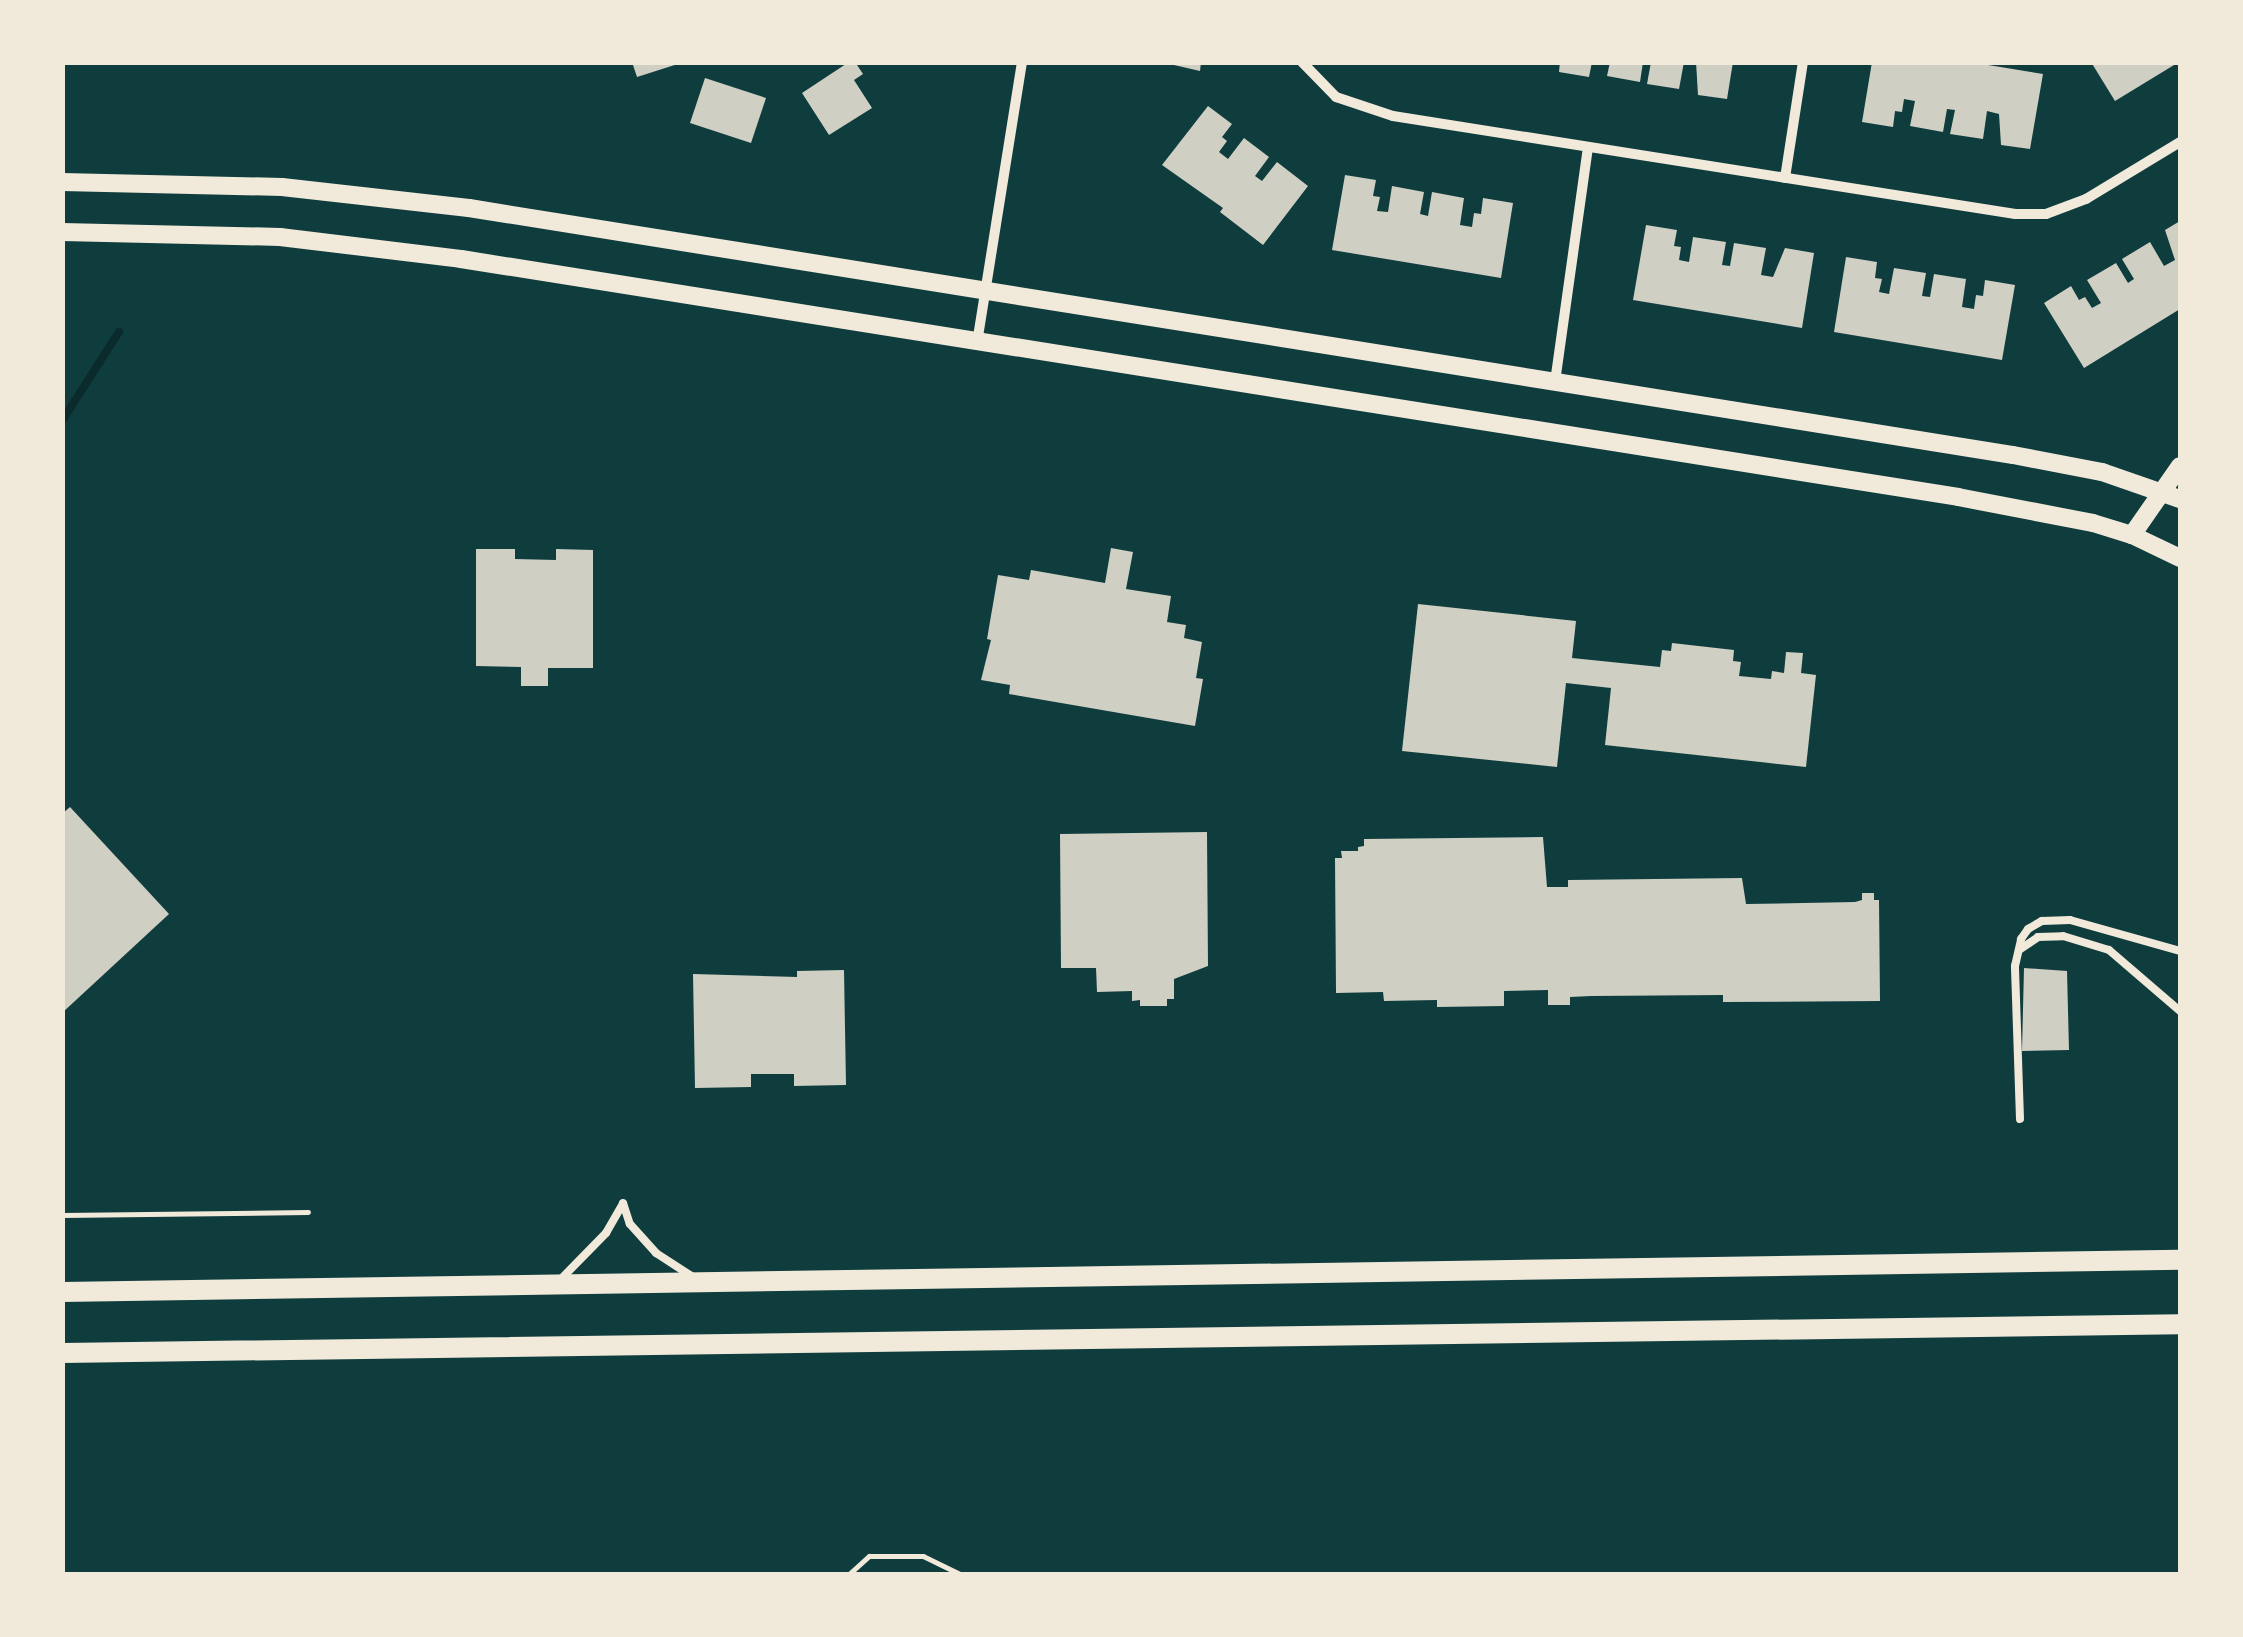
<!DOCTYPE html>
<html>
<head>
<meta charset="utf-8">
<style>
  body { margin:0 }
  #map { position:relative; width:2243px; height:1637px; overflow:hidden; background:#0f3d3e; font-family:Commissioner,sans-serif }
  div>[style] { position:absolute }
  .stream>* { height:8px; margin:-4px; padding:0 4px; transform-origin:4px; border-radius:4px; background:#0a2a2b }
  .building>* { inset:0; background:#cfcfc3 }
  .path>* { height:5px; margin:-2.5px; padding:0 2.5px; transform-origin:2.5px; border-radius:2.5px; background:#f1e9da }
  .service>* { height:8px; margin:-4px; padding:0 4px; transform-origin:4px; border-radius:4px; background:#f1e9da }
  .minor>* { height:10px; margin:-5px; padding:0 5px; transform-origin:5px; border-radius:5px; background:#f1e9da }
  .tertiary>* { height:18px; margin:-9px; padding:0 9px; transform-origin:9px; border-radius:9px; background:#f1e9da }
  .secondary>* { height:20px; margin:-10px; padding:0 10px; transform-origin:10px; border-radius:10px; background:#f1e9da }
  span { translate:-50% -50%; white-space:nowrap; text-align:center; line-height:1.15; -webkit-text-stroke:10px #f1e9da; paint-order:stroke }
  .frame { position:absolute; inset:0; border:65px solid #f1e9da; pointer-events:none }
</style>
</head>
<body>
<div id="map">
  <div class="stream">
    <i style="left:62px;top:421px;width:106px;rotate:-57.4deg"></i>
  </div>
  <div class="building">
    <i style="clip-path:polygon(632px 62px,681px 62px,681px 63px,637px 77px)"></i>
    <i style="clip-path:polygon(849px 62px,855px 62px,863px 74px,854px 80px,872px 108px,829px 135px,802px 93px)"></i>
    <i style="clip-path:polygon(1161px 62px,1201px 62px,1200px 71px)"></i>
    <i style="clip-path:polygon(1560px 62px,1592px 62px,1589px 77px,1559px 72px)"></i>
    <i style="clip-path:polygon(1610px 62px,1643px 62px,1640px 82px,1607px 76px)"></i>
    <i style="clip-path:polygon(1651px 62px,1684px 62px,1679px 89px,1647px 84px)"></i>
    <i style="clip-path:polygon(1696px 62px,1733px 62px,1727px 99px,1698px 95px)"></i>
    <i style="clip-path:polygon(1872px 62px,1970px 62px,2043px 74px,2030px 149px,2001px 145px,1999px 114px,1987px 111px,1983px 139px,1950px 134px,1955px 110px,1947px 109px,1943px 132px,1910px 126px,1915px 101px,1904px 99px,1902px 112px,1895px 111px,1893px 127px,1862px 122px)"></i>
    <i style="clip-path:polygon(2091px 62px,2179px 62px,2115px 101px)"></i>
    <i style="clip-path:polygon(705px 78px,766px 98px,751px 143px,690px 123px)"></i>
    <i style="clip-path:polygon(1208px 106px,1232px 124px,1222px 137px,1227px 141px,1219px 152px,1228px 159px,1244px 138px,1269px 157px,1255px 176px,1262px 181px,1277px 162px,1308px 186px,1263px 245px,1220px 212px,1223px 208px,1162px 165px)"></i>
    <i style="clip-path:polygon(1345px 175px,1376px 180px,1373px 196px,1380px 197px,1377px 211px,1388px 212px,1392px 186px,1424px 192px,1420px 214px,1428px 216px,1432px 192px,1464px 198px,1460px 225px,1472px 227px,1474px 213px,1481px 214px,1483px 198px,1513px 203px,1501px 278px,1332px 250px)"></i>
    <i style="clip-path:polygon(2180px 221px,2180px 309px,2084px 368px,2044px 303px,2071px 286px,2079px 300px,2085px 297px,2092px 308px,2101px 303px,2087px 280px,2116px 263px,2128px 283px,2134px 279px,2122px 259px,2150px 242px,2164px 266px,2175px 260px,2165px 230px)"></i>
    <i style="clip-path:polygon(1646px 225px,1677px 230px,1674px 246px,1681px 247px,1679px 260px,1689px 262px,1693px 237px,1726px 242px,1722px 265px,1730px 266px,1734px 243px,1766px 248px,1761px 275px,1773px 277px,1785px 248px,1814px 253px,1802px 328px,1633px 300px)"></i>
    <i style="clip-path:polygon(1846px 257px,1877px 262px,1875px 278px,1882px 279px,1879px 292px,1889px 294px,1894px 268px,1926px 273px,1922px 296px,1930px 297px,1934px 274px,1966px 279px,1962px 307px,1974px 309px,1976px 295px,1983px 296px,1985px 280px,2015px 285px,2002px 360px,1834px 332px)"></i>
    <i style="clip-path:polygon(1111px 548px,1133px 552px,1126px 589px,1171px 596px,1167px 622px,1186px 625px,1184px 638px,1202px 642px,1196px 678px,1203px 679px,1195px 726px,1009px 694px,1010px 685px,981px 680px,991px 640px,987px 639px,998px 575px,1029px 580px,1031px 570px,1105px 583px)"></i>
    <i style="clip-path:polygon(476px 549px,515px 549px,515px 559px,556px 560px,556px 549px,593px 550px,593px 668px,548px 668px,548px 686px,521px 686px,521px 667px,476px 666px)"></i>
    <i style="clip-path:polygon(1418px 604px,1576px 621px,1572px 658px,1660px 667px,1662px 650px,1671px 651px,1672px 643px,1734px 650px,1733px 661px,1741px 662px,1739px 676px,1771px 679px,1772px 671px,1784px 673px,1786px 652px,1803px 653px,1801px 673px,1816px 675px,1806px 767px,1605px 745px,1611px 688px,1566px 683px,1557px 767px,1402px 751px)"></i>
    <i style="clip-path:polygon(70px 807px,169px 914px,62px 1013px,62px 814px)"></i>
    <i style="clip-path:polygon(1207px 832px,1208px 966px,1174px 979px,1174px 999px,1167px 999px,1167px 1006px,1140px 1006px,1140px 1000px,1132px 1001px,1132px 991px,1097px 992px,1096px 968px,1061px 968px,1060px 834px)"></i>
    <i style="clip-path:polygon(1543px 837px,1547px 887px,1568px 887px,1568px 880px,1742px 878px,1746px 904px,1855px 902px,1862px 900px,1862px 893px,1874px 893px,1874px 900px,1879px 900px,1880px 1001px,1723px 1002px,1723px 995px,1591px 996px,1570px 997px,1570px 1005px,1548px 1005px,1548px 990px,1504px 991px,1504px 1006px,1437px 1007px,1437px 1000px,1384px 1001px,1383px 992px,1336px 993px,1335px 858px,1342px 858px,1341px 851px,1358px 851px,1358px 847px,1364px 846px,1364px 839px)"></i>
    <i style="clip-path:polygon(2024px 968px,2067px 971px,2069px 1050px,2022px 1051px)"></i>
    <i style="clip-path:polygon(844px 970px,846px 1085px,794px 1086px,794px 1074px,751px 1074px,751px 1087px,695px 1088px,693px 974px,797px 977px,797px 971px)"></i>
  </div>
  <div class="path">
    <i style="left:62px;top:1215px;width:246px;rotate:-0.7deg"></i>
    <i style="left:849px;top:1574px;width:27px;rotate:-42deg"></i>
    <i style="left:869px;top:1556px;width:54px"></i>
    <i style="left:923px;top:1556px;width:41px;rotate:25.9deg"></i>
  </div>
  <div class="service">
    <i style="left:2019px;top:950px;width:23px;rotate:-34deg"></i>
    <i style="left:2038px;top:937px;width:25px;rotate:-2deg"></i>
    <i style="left:2063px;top:936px;width:48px;rotate:16.9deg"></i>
    <i style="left:2109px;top:950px;width:94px;rotate:40.7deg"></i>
    <i style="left:2020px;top:1119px;width:153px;rotate:-91.9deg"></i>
    <i style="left:2015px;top:966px;width:28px;rotate:-77deg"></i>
    <i style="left:2021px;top:939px;width:12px;rotate:-55deg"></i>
    <i style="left:2028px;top:929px;width:16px;rotate:-30deg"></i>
    <i style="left:2042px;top:921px;width:28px;rotate:-2deg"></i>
    <i style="left:2070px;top:920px;width:114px;rotate:15.7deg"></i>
    <i style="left:623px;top:1203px;width:22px;rotate:72deg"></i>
    <i style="left:630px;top:1224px;width:39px;rotate:48deg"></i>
    <i style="left:656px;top:1253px;width:44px;rotate:33deg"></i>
    <i style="left:560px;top:1280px;width:66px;rotate:-45.6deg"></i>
    <i style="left:606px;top:1233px;width:34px;rotate:-60deg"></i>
  </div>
  <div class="minor">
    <i style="left:1302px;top:62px;width:49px;rotate:45.8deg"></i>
    <i style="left:1336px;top:97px;width:60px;rotate:18.4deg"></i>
    <i style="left:1393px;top:116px;width:630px;rotate:8.95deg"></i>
    <i style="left:2015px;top:214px;width:31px"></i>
    <i style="left:2046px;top:214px;width:43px;rotate:-20.6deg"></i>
    <i style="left:2086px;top:199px;width:110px;rotate:-31.2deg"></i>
    <i style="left:1785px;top:178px;width:117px;rotate:-81.2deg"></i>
    <i style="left:977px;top:343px;width:285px;rotate:-80.9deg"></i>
    <i style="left:1555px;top:382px;width:237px;rotate:-82deg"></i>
  </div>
  <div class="tertiary">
    <i style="left:62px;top:182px;width:220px;rotate:1.3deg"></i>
    <i style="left:282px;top:187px;width:188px;rotate:6.4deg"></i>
    <i style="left:469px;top:208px;width:1564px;rotate:9.09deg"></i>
    <i style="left:2013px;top:455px;width:91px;rotate:10.8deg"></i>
    <i style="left:2102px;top:472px;width:83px;rotate:19.1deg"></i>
    <i style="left:62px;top:232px;width:218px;rotate:1.3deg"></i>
    <i style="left:280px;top:237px;width:182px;rotate:6.9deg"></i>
    <i style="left:461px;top:259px;width:1516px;rotate:9.03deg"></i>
    <i style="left:1958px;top:497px;width:137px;rotate:10.9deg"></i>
    <i style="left:2093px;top:523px;width:41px;rotate:17.1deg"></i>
    <i style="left:2132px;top:535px;width:53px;rotate:25.6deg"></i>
    <i style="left:2132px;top:535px;width:84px;rotate:-55.2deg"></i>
  </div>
  <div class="secondary">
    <i style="left:62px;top:1292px;width:2118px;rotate:-0.87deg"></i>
    <i style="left:62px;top:1353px;width:2118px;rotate:-0.78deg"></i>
  </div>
  <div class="frame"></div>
</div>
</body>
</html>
